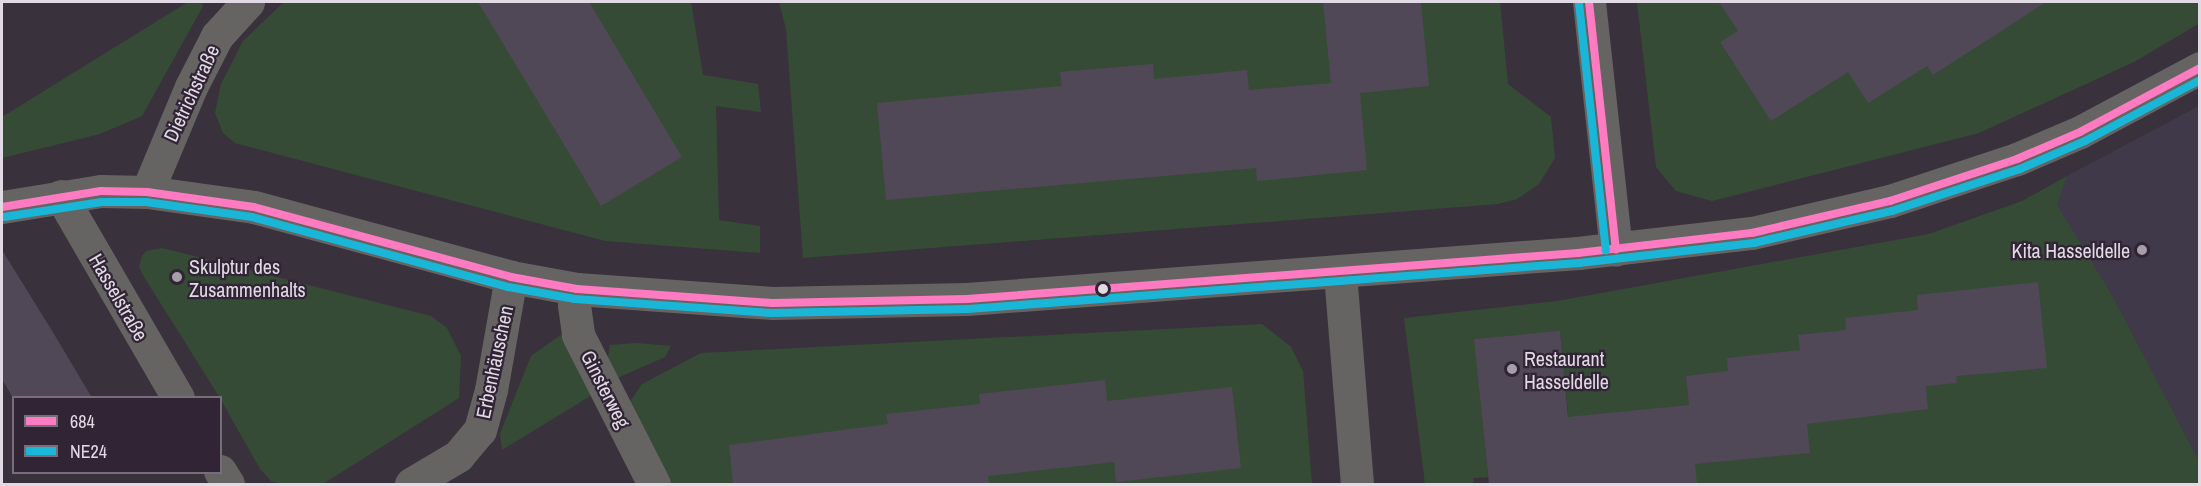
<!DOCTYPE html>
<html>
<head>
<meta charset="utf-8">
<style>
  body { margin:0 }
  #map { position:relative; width:2201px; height:486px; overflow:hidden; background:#39323c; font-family:"Archivo Narrow",sans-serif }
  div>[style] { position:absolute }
  .education>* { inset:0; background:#403949 }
  .green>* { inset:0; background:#364b36 }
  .building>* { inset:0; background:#504856 }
  .minor>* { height:33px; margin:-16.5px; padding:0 16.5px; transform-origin:16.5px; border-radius:16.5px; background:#666462 }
  .bus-1>* { height:8px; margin:-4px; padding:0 4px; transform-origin:4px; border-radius:4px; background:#fe7ac1 }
  .bus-2>* { height:8px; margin:-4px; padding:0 4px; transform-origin:4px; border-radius:4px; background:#1ab6d8 }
  .dots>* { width:16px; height:16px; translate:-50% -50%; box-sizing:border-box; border:3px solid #302435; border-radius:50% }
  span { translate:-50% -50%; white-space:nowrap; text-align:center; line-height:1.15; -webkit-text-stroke:4.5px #302435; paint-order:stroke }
  .street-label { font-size:20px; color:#e1dae5 }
  .poi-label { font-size:20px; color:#e1dae5 }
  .right { translate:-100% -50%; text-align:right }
  .left { translate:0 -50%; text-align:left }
  .frame { position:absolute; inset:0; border:3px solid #e1dae5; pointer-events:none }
  .legend { position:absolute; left:12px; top:396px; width:210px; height:78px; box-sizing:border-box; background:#302435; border:2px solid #776d7b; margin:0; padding:8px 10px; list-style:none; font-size:18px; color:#e1dae5 }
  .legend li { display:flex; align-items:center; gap:12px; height:30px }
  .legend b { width:30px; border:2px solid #776d7b }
</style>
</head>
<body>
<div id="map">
  <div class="education">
    <i style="clip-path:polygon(2199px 106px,2199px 461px,2112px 295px,2056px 205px,2067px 176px)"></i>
  </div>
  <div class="green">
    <i style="clip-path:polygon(188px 2px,202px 2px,203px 6px,142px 116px,100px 134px,2px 158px,2px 117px)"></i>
    <i style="clip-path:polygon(284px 2px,691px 2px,703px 75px,758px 84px,761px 112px,716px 106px,719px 220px,760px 226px,760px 253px,605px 241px,235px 143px,223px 133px,215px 113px,221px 84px,243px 41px)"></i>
    <i style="clip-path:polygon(779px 2px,1500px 2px,1508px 84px,1551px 117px,1555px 158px,1539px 184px,1517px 199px,1498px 204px,803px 258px,786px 29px)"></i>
    <i style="clip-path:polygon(1637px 2px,2199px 2px,2200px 23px,2134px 62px,1979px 133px,1712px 201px,1676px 191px,1656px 167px)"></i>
    <i style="clip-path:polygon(2067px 176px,2057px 205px,2112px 295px,2199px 461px,2199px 484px,1575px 484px,1560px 332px,1475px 339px,1488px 477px,1473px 478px,1474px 484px,1425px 484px,1404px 318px,1557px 301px,1929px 234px,2022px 201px)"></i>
    <i style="clip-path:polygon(162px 248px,431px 316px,447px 328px,461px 356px,459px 398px,323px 484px,282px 484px,271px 481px,260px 469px,220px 398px,144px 277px,139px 267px,142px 256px,146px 251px)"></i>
    <i style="clip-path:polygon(1262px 324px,1291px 347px,1303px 371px,1312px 484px,654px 484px,620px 416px,642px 384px,701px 353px)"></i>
    <i style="clip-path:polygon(562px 334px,592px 395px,502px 450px,500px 434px,531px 356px)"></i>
    <i style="clip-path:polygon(636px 343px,671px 346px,665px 357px,617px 378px,608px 357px,610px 345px)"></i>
  </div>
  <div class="building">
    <i style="clip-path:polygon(478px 2px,589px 2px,682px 157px,601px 206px)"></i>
    <i style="clip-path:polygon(1323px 2px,1421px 2px,1429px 86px,1360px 93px,1367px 170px,1257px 181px,1256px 168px,886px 200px,877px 103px,1062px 86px,1060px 72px,1153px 64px,1154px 79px,1247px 70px,1249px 90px,1331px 83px)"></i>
    <i style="clip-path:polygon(1719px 2px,2046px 2px,1933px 75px,1927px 66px,1868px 103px,1848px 72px,1771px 121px,1720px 42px,1738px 31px)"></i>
    <i style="clip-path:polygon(2px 250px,54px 334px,92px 398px,13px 398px,2px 379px)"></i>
    <i style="clip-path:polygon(2038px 282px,2047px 368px,1956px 376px,1957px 383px,1926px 386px,1928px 409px,1807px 424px,1810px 453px,1695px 464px,1697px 484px,1489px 484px,1474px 339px,1560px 331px,1568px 417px,1689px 405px,1686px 376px,1728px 371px,1727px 358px,1800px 350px,1798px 335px,1846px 330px,1845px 318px,1918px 310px,1917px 295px)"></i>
    <i style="clip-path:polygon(1105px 380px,1107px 401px,1232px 387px,1241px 468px,1116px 482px,1114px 462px,988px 476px,989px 484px,733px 484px,729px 445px,888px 424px,886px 414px,980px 404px,979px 394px)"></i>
  </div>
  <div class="minor">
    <i style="left:1589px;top:2px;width:249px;rotate:83.8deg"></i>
    <i style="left:147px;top:192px;width:114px;rotate:-67.3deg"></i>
    <i style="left:191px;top:87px;width:57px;rotate:-63deg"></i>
    <i style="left:217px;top:36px;width:46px;rotate:-47.6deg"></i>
    <i style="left:61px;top:196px;width:233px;rotate:59.9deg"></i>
    <i style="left:2px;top:207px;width:100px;rotate:-9.2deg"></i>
    <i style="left:101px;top:191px;width:46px;rotate:1.2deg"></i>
    <i style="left:147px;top:192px;width:108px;rotate:8deg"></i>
    <i style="left:254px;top:207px;width:266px;rotate:15.2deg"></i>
    <i style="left:511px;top:277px;width:67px;rotate:10.3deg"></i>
    <i style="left:577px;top:289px;width:196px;rotate:4.1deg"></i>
    <i style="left:773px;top:303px;width:194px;rotate:-1.2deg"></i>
    <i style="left:967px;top:299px;width:613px;rotate:-4.31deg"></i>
    <i style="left:1578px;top:253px;width:175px;rotate:-6.6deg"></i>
    <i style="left:1752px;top:233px;width:142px;rotate:-13.1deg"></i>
    <i style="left:1890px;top:201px;width:134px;rotate:-18.3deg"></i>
    <i style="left:2017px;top:159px;width:69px;rotate:-23.2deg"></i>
    <i style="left:2080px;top:132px;width:136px;rotate:-28.1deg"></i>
    <i style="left:1340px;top:273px;width:212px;rotate:85.4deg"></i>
    <i style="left:577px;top:289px;width:16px;rotate:101deg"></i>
    <i style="left:574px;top:305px;width:30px;rotate:82deg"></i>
    <i style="left:578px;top:335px;width:167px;rotate:63deg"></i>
    <i style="left:220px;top:471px;width:15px;rotate:58deg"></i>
    <i style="left:411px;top:484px;width:55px;rotate:-30.8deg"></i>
    <i style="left:458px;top:456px;width:34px;rotate:-50deg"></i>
    <i style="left:480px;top:430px;width:41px;rotate:-74.6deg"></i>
    <i style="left:491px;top:390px;width:115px;rotate:-80deg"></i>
  </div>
  <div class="bus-1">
    <i style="left:1589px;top:2px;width:249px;rotate:83.8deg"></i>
    <i style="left:2px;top:207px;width:100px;rotate:-9.2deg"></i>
    <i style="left:101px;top:191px;width:46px;rotate:1.2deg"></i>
    <i style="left:147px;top:192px;width:108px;rotate:8deg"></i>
    <i style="left:254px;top:207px;width:266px;rotate:15.2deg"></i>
    <i style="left:511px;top:277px;width:67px;rotate:10.3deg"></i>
    <i style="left:577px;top:289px;width:196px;rotate:4.1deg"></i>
    <i style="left:773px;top:303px;width:194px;rotate:-1.2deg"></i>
    <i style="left:967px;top:299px;width:613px;rotate:-4.31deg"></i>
    <i style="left:1578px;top:253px;width:175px;rotate:-6.6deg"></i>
    <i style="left:1752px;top:233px;width:142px;rotate:-13.1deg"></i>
    <i style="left:1890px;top:201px;width:134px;rotate:-18.3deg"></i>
    <i style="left:2017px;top:159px;width:69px;rotate:-23.2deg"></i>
    <i style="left:2080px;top:132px;width:136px;rotate:-28.1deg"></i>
  </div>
  <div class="bus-2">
    <i style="left:1579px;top:3px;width:249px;rotate:83.8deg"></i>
    <i style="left:4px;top:217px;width:99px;rotate:-8.7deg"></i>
    <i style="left:102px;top:202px;width:44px"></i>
    <i style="left:146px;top:202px;width:107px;rotate:8.1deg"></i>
    <i style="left:252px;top:217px;width:265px;rotate:15.3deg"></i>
    <i style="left:508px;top:287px;width:68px;rotate:10.2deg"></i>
    <i style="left:575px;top:299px;width:197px;rotate:4.1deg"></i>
    <i style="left:772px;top:313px;width:196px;rotate:-1.2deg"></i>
    <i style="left:968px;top:309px;width:613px;rotate:-4.31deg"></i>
    <i style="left:1579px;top:263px;width:176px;rotate:-6.5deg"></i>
    <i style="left:1754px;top:243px;width:142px;rotate:-13.1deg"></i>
    <i style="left:1892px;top:211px;width:135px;rotate:-18.2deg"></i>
    <i style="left:2020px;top:169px;width:71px;rotate:-23.3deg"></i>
    <i style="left:2085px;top:141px;width:130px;rotate:-27.9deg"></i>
  </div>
  <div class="dots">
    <i style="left:2142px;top:250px;background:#a69faa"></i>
    <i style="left:177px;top:277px;background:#a69faa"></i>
    <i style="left:1103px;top:289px;background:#e1dae5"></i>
    <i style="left:1512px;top:369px;background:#a69faa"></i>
  </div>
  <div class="street-label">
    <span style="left:191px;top:93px;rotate:-65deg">Dietrichstraße</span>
    <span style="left:119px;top:297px;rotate:60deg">Hasselstraße</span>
    <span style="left:494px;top:362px;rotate:-78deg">Erbenhäuschen</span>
    <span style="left:606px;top:389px;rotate:63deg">Ginsterweg</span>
  </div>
  <div class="poi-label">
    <span class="right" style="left:2130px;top:250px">Kita Hasseldelle</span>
    <span class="left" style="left:189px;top:278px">Skulptur des<br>Zusammenhalts</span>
    <span class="left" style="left:1524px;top:370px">Restaurant<br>Hasseldelle</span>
  </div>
  <div class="frame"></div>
  <ul class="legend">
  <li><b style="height:8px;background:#fe7ac1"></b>684</li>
  <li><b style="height:8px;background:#1ab6d8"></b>NE24</li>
  </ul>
</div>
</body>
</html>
